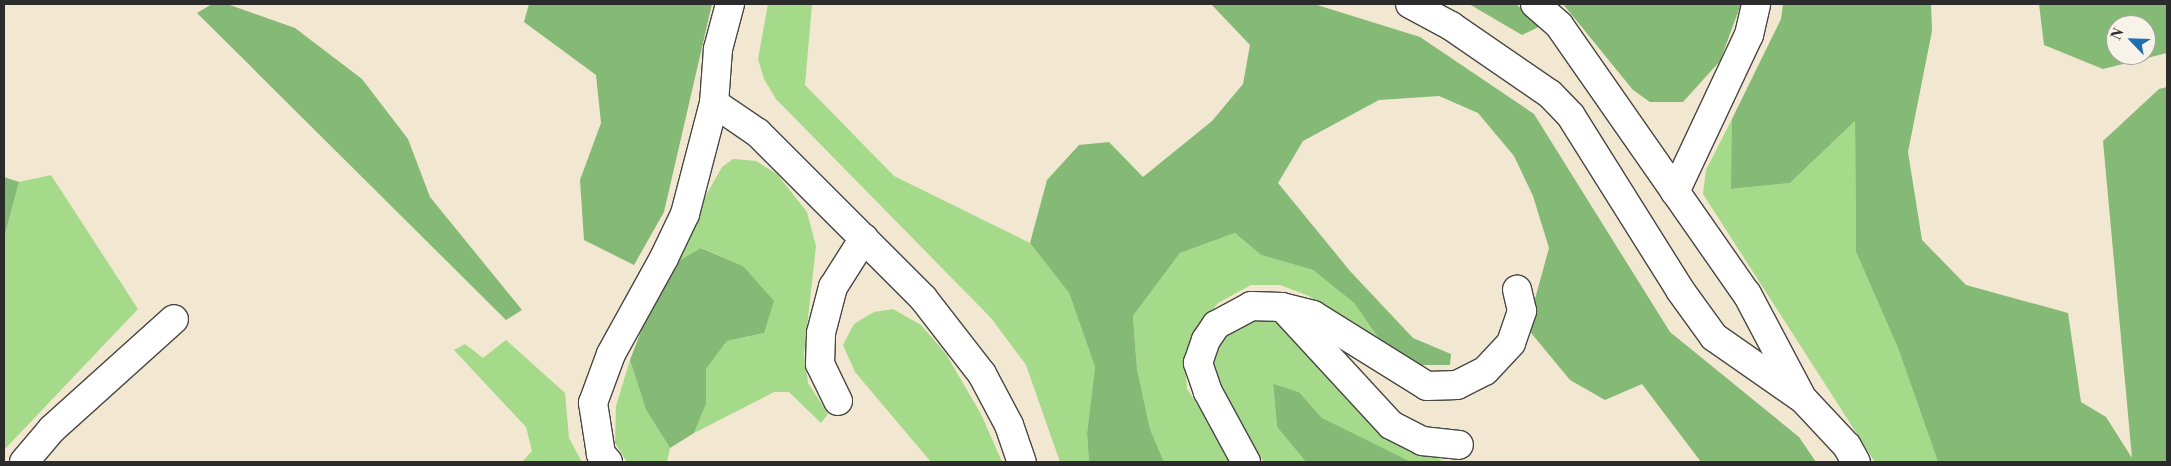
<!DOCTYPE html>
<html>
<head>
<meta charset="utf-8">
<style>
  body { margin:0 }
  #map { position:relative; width:2171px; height:466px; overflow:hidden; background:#f2e7d0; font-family:"Libre Bodoni",serif }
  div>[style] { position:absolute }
  .green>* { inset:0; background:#a5da8a }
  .forest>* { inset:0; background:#84ba76 }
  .roads { filter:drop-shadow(1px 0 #494744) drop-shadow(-1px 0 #494744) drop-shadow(0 1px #494744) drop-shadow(0 -1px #494744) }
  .minor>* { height:28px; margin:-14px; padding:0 14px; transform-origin:14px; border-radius:14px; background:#fff }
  span { translate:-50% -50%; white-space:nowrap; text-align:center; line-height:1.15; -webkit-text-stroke:4.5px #f7f3e8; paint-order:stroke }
  .frame { position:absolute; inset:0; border:5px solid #2b2b2b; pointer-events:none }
  .north { position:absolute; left:2106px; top:15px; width:50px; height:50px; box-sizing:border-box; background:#f7f3e8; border:1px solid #a5a39c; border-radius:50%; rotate:294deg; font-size:14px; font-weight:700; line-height:20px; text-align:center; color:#2b2b2b }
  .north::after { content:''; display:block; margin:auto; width:18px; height:22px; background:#1f6fb2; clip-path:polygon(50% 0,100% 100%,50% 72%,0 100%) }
</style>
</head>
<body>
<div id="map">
  <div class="green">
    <i style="clip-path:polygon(768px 4px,812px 4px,805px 85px,894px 176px,1030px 243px,1069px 293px,1095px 367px,1087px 433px,1089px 462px,1060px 462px,1026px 365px,991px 318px,776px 99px,764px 79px,758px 59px)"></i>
    <i style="clip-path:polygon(1732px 119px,1732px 189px,1790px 183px,1855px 121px,1856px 252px,1898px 348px,1938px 462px,1875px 462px,1703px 194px,1706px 170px)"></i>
    <i style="clip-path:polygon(733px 159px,756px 161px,777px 174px,807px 212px,816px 246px,804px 354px,808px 383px,828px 414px,821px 423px,789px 392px,774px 392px,694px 433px,706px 404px,706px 369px,727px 341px,764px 333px,743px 266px,702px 248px,677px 262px,705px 197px,722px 167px)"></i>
    <i style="clip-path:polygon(51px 175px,138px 309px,4px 450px,4px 238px,19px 182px)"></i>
    <i style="clip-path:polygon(1235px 233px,1261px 255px,1313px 270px,1354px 303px,1384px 346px,1309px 296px,1280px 285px,1251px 285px,1218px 303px,1196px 331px,1185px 364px,1187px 389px,1236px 462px,1164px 462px,1150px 429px,1137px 369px,1133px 316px,1180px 253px)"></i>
    <i style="clip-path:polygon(893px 309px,921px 325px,946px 354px,981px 414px,1002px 462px,931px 462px,855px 372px,843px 345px,854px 324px,874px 312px)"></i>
    <i style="clip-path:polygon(1261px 317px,1279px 324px,1404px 449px,1439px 458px,1443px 462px,1411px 462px,1399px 458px,1322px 418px,1299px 392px,1273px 385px,1277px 427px,1306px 462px,1264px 462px,1216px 386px,1210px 361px,1214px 340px)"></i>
    <i style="clip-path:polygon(506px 340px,565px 393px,569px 438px,582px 462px,522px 462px,532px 451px,526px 427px,454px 350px,465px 344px,483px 358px)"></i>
    <i style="clip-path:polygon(630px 360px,646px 410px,670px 448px,667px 462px,627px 462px,615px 443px,616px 406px)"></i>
  </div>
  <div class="forest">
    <i style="clip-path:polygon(212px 4px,227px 4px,295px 28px,362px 79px,408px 139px,430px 197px,522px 310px,506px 320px,197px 13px)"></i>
    <i style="clip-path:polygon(529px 4px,712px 4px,664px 212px,634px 265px,584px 240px,580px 180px,601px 123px,596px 75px,524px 22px)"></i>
    <i style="clip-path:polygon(1211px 4px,1314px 4px,1420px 37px,1534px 114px,1670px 332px,1799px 437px,1816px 462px,1701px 462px,1642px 384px,1605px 400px,1570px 380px,1527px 328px,1549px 248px,1533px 196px,1514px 156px,1478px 113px,1439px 96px,1379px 100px,1303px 141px,1278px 183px,1350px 271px,1413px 338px,1451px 354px,1450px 365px,1420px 365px,1384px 346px,1354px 303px,1313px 270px,1261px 255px,1235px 233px,1180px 253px,1133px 316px,1137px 369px,1150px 429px,1164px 462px,1089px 462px,1087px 433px,1095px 367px,1069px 293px,1030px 243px,1047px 180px,1079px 145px,1109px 142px,1143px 177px,1212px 121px,1243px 84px,1250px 45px)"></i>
    <i style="clip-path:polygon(1469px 4px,1516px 4px,1541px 26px,1522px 35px)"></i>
    <i style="clip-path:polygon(1563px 4px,1741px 4px,1720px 61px,1683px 102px,1650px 102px,1633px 90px)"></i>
    <i style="clip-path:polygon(1783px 4px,1931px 4px,1932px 31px,1908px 152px,1922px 240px,1966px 285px,2068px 313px,2081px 402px,2106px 417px,2132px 458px,2103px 141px,2159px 89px,2167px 87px,2167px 462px,1938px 462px,1898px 348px,1856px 252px,1855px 121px,1790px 183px,1731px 189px,1732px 119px,1781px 19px)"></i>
    <i style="clip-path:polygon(evenodd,2039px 4px,2167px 4px,2167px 53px,2103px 69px,2044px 45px,2039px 4px,2116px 25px,2146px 25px,2146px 55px,2116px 55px,2116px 25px)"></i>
    <i style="clip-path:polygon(4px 177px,19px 182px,4px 238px)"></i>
    <i style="clip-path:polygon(701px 248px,743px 266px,774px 301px,764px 333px,727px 341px,706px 369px,706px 404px,694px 433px,670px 448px,646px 410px,630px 360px,651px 305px,677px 262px)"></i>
    <i style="clip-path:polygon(1273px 384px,1299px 392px,1322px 418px,1411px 462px,1306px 462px,1277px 427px)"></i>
  </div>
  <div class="roads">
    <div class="minor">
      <i style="left:730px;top:4px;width:47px;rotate:104.9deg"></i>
      <i style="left:718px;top:49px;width:54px;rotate:94.2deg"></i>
      <i style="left:714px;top:103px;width:53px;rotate:34.3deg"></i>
      <i style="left:758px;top:133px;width:233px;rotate:45deg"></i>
      <i style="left:923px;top:298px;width:96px;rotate:52.2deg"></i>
      <i style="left:982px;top:374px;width:58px;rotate:62.1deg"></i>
      <i style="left:1009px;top:425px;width:39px;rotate:71deg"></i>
      <i style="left:1410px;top:4px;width:47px;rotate:28.2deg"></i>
      <i style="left:1451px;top:26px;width:120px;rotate:34.5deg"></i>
      <i style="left:1550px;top:94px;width:30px;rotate:46deg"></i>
      <i style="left:1571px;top:116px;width:205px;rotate:57.9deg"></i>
      <i style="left:1680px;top:290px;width:58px;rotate:54.1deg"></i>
      <i style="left:1714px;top:337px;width:108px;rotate:34.9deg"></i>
      <i style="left:1803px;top:399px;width:64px;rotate:46.9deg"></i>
      <i style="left:1847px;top:446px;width:18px;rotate:61deg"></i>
      <i style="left:1535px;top:4px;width:32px;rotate:41deg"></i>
      <i style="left:1559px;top:25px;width:328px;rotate:55.1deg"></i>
      <i style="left:1747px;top:294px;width:113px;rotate:62.1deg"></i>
      <i style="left:1675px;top:192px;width:174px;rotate:-64.8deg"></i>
      <i style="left:1749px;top:35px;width:32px;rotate:-77deg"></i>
      <i style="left:1285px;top:310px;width:156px;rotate:47.3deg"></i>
      <i style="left:1391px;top:425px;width:35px;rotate:27deg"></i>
      <i style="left:1422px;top:441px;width:37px;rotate:6deg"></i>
      <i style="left:838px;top:401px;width:41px;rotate:-115.9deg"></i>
      <i style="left:820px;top:364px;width:31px;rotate:-88deg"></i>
      <i style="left:821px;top:333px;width:48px;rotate:-75.4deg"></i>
      <i style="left:833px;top:287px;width:58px;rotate:-57.7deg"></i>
      <i style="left:24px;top:462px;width:43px;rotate:-49.7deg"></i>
      <i style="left:52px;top:429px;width:164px;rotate:-42deg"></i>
      <i style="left:608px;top:462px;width:11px;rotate:-131deg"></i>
      <i style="left:601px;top:454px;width:52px;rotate:-98.9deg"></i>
      <i style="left:593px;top:403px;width:52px;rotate:-69.8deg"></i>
      <i style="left:611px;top:354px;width:110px;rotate:-61.1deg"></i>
      <i style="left:664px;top:258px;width:49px;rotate:-64.5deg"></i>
      <i style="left:685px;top:214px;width:115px;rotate:-75.4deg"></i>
      <i style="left:1246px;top:462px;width:80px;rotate:-118.5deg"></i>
      <i style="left:1208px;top:392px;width:31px;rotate:-109deg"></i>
      <i style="left:1198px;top:363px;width:24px;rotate:-71deg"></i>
      <i style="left:1206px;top:340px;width:18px;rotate:-56deg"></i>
      <i style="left:1216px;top:325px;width:40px;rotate:-28deg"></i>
      <i style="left:1251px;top:306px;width:31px;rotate:2deg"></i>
      <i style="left:1282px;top:307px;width:32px;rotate:14deg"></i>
      <i style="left:1313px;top:315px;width:134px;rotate:31.9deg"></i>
      <i style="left:1427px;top:386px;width:30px;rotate:-2deg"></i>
      <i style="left:1457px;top:385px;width:31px;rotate:-27deg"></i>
      <i style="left:1485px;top:371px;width:38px;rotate:-47deg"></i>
      <i style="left:1511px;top:343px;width:34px;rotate:-71deg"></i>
      <i style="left:1522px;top:311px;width:22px;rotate:-103deg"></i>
    </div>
  </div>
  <div class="frame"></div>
  <div class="north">N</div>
</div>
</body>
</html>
